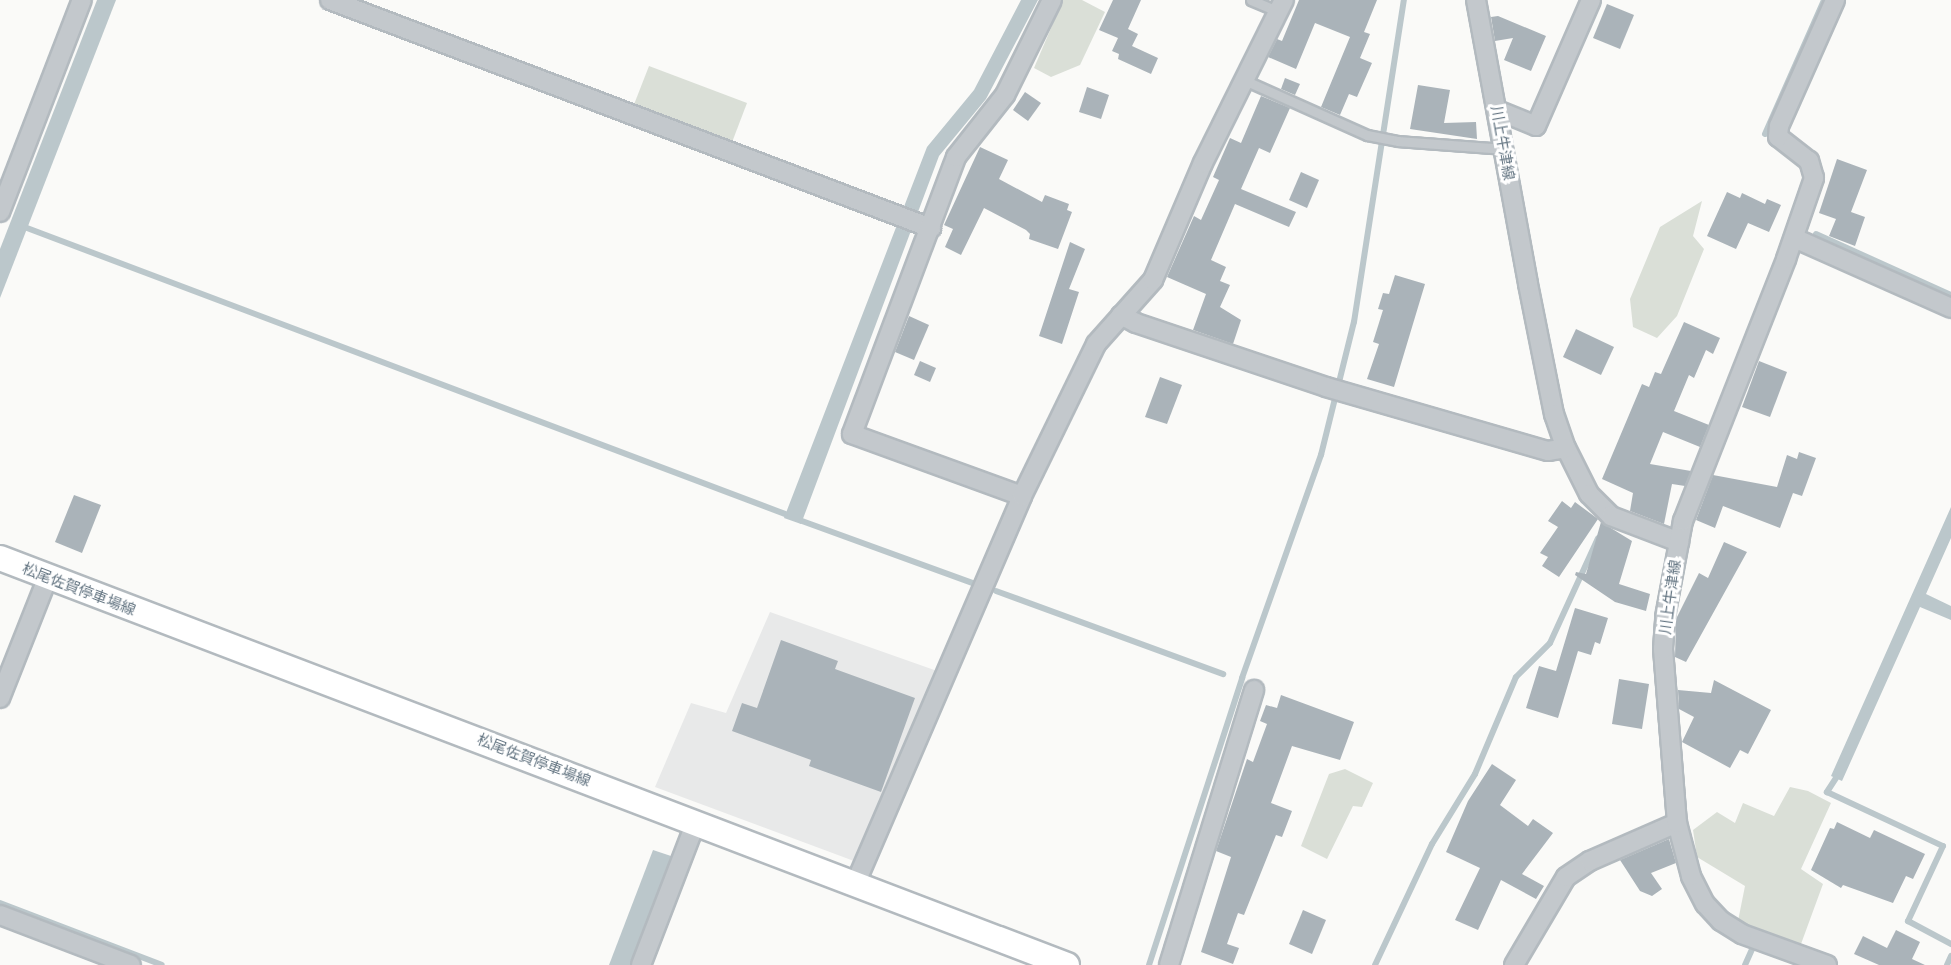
<!DOCTYPE html>
<html>
<head>
<meta charset="utf-8">
<style>
  body { margin:0 }
  #map { position:relative; width:1951px; height:965px; overflow:hidden; background:#fafaf8; font-family:"Public Sans","Noto Sans JP",sans-serif }
  div>[style] { position:absolute }
  .built>* { inset:0; background:#e8e9e9 }
  .green>* { inset:0; background:#dadfd7 }
  .water>* { inset:0; background:#bbc7cb }
  .stream>* { height:6px; margin:-3px; padding:0 3px; transform-origin:3px; border-radius:3px; background:#bbc7cb }
  .building>* { inset:0; background:#aab3b9 }
  .roads { filter:drop-shadow(2px 0 #b3babf) drop-shadow(-2px 0 #b3babf) drop-shadow(0 2px #b3babf) drop-shadow(0 -2px #b3babf) }
  .service>* { height:9px; margin:-4.5px; padding:0 4.5px; transform-origin:4.5px; border-radius:4.5px; background:#c3c8cc }
  .minor>* { height:18px; margin:-9px; padding:0 9px; transform-origin:9px; border-radius:9px; background:#c3c8cc }
  .secondary>* { height:24px; margin:-12px; padding:0 12px; transform-origin:12px; border-radius:12px; background:#fff }
  span { translate:-50% -50%; white-space:nowrap; text-align:center; line-height:1.15; -webkit-text-stroke:6px #fff; paint-order:stroke }
  .street-label { font-size:15px; color:#657683 }
</style>
</head>
<body>
<div id="map">
  <div class="built">
    <i style="clip-path:polygon(770px 612px,940px 672px,854px 861px,655px 787px,691px 703px,726px 713px)"></i>
  </div>
  <div class="green">
    <i style="clip-path:polygon(1063px 0,1082px 0,1105px 12px,1080px 65px,1051px 77px,1034px 68px)"></i>
    <i style="clip-path:polygon(649px 66px,747px 103px,731px 145px,633px 107px)"></i>
    <i style="clip-path:polygon(1702px 201px,1693px 236px,1704px 249px,1677px 316px,1657px 338px,1633px 327px,1630px 299px,1660px 227px)"></i>
    <i style="clip-path:polygon(1345px 769px,1373px 783px,1362px 807px,1353px 806px,1327px 859px,1301px 846px,1329px 774px)"></i>
    <i style="clip-path:polygon(1790px 787px,1808px 791px,1831px 803px,1801px 869px,1823px 884px,1801px 944px,1738px 921px,1745px 886px,1697px 857px,1693px 830px,1717px 812px,1735px 823px,1743px 803px,1774px 816px)"></i>
  </div>
  <div class="water">
    <i style="clip-path:polygon(97px 0,116px 0,0 298px,0 249px)"></i>
    <i style="clip-path:polygon(1021px 0,1038px 0,986px 99px,939px 156px,801px 524px,784px 518px,927px 147px,974px 90px)"></i>
    <i style="clip-path:polygon(1951px 507px,1951px 538px,1926px 594px,1951px 606px,1951px 620px,1920px 607px,1842px 781px,1831px 776px)"></i>
    <i style="clip-path:polygon(653px 850px,674px 857px,632px 965px,609px 965px)"></i>
  </div>
  <div class="stream">
    <i style="left:1765px;top:134px;width:146px;rotate:-66.2deg"></i>
    <i style="left:27px;top:228px;width:810px;rotate:20.67deg"></i>
    <i style="left:1816px;top:234px;width:148px;rotate:24.3deg"></i>
    <i style="left:802px;top:521px;width:184px;rotate:20deg"></i>
    <i style="left:996px;top:591px;width:242px;rotate:20.1deg"></i>
    <i style="left:1836px;top:778px;width:17px;rotate:123deg"></i>
    <i style="left:1827px;top:792px;width:128px;rotate:25deg"></i>
    <i style="left:1943px;top:846px;width:83px;rotate:115deg"></i>
    <i style="left:1908px;top:921px;width:49px;rotate:28.1deg"></i>
    <i style="left:0;top:903px;width:173px;rotate:20.9deg"></i>
    <i style="left:1149px;top:965px;width:302px;rotate:-72deg"></i>
    <i style="left:1242px;top:678px;width:237px;rotate:-70.5deg"></i>
    <i style="left:1321px;top:455px;width:137px;rotate:-76.1deg"></i>
    <i style="left:1354px;top:322px;width:326px;rotate:-81.2deg"></i>
    <i style="left:1375px;top:965px;width:134px;rotate:-64.8deg"></i>
    <i style="left:1432px;top:844px;width:82px;rotate:-58.4deg"></i>
    <i style="left:1475px;top:774px;width:105px;rotate:-67.1deg"></i>
    <i style="left:1516px;top:677px;width:48px;rotate:-45deg"></i>
    <i style="left:1550px;top:643px;width:115px;rotate:-65.4deg"></i>
    <i style="left:1745px;top:965px;width:17px;rotate:-66deg"></i>
    <i style="left:1947px;top:965px;width:10px;rotate:-66deg"></i>
  </div>
  <div class="building">
    <i style="clip-path:polygon(1113px 0,1141px 0,1128px 29px,1138px 34px,1132px 46px,1158px 58px,1151px 74px,1118px 59px,1119px 54px,1112px 51px,1118px 38px,1099px 30px)"></i>
    <i style="clip-path:polygon(1299px 0,1377px 0,1364px 32px,1370px 34px,1360px 58px,1372px 63px,1357px 97px,1349px 94px,1340px 115px,1321px 107px,1350px 37px,1315px 23px,1296px 69px,1268px 57px,1277px 39px,1282px 41px)"></i>
    <i style="clip-path:polygon(1607px 4px,1634px 15px,1620px 49px,1593px 38px)"></i>
    <i style="clip-path:polygon(1498px 16px,1546px 36px,1531px 71px,1504px 60px,1513px 38px,1495px 41px,1491px 17px)"></i>
    <i style="clip-path:polygon(1285px 78px,1300px 84px,1295px 95px,1281px 89px)"></i>
    <i style="clip-path:polygon(1418px 85px,1450px 90px,1444px 123px,1476px 122px,1477px 139px,1410px 129px)"></i>
    <i style="clip-path:polygon(1087px 87px,1109px 95px,1101px 119px,1079px 112px)"></i>
    <i style="clip-path:polygon(1025px 92px,1041px 103px,1028px 121px,1013px 110px)"></i>
    <i style="clip-path:polygon(1261px 96px,1290px 108px,1270px 153px,1259px 148px,1241px 189px,1296px 212px,1289px 227px,1235px 204px,1211px 260px,1226px 267px,1220px 281px,1230px 285px,1220px 307px,1241px 320px,1233px 344px,1193px 330px,1206px 294px,1167px 277px,1194px 216px,1201px 220px,1219px 180px,1213px 177px,1230px 138px,1241px 143px)"></i>
    <i style="clip-path:polygon(980px 147px,1008px 160px,999px 179px,1042px 202px,1045px 195px,1069px 204px,1067px 210px,1072px 212px,1058px 249px,1029px 239px,1030px 234px,1026px 230px,984px 208px,961px 255px,945px 247px,953px 229px,944px 225px)"></i>
    <i style="clip-path:polygon(1837px 159px,1867px 170px,1851px 212px,1865px 217px,1855px 246px,1829px 236px,1836px 219px,1819px 213px)"></i>
    <i style="clip-path:polygon(1301px 172px,1319px 180px,1307px 208px,1289px 200px)"></i>
    <i style="clip-path:polygon(1727px 192px,1740px 198px,1742px 193px,1765px 204px,1767px 199px,1781px 205px,1769px 232px,1748px 223px,1736px 249px,1707px 236px)"></i>
    <i style="clip-path:polygon(1070px 242px,1085px 249px,1069px 289px,1079px 292px,1062px 344px,1039px 336px)"></i>
    <i style="clip-path:polygon(1395px 275px,1425px 284px,1394px 387px,1367px 379px,1379px 344px,1373px 342px,1383px 310px,1378px 309px,1383px 293px,1389px 294px)"></i>
    <i style="clip-path:polygon(909px 316px,929px 325px,914px 360px,895px 352px)"></i>
    <i style="clip-path:polygon(1684px 322px,1720px 338px,1713px 354px,1706px 350px,1694px 378px,1689px 375px,1674px 411px,1709px 425px,1700px 447px,1663px 432px,1650px 464px,1691px 471px,1685px 486px,1672px 484px,1664px 524px,1630px 511px,1633px 493px,1602px 479px,1642px 384px,1649px 387px,1655px 372px,1661px 374px)"></i>
    <i style="clip-path:polygon(1576px 329px,1614px 347px,1601px 375px,1563px 357px)"></i>
    <i style="clip-path:polygon(920px 361px,936px 368px,930px 382px,914px 375px)"></i>
    <i style="clip-path:polygon(1759px 361px,1787px 372px,1770px 417px,1742px 407px)"></i>
    <i style="clip-path:polygon(1160px 377px,1182px 385px,1167px 424px,1145px 417px)"></i>
    <i style="clip-path:polygon(1799px 452px,1816px 458px,1802px 496px,1793px 493px,1780px 528px,1723px 506px,1715px 528px,1696px 520px,1713px 475px,1777px 487px,1787px 455px,1797px 459px)"></i>
    <i style="clip-path:polygon(74px 495px,101px 505px,82px 553px,55px 542px)"></i>
    <i style="clip-path:polygon(1562px 501px,1571px 508px,1575px 502px,1598px 519px,1559px 577px,1542px 566px,1548px 557px,1540px 553px,1558px 527px,1548px 521px)"></i>
    <i style="clip-path:polygon(1601px 522px,1632px 541px,1619px 584px,1650px 594px,1646px 611px,1615px 602px,1575px 575px,1576px 572px,1586px 574px)"></i>
    <i style="clip-path:polygon(1724px 542px,1747px 552px,1686px 662px,1675px 657px,1676px 619px,1699px 573px,1708px 578px)"></i>
    <i style="clip-path:polygon(1575px 608px,1608px 618px,1600px 644px,1595px 642px,1591px 655px,1578px 651px,1558px 718px,1526px 708px,1539px 666px,1556px 671px)"></i>
    <i style="clip-path:polygon(781px 640px,838px 661px,835px 669px,915px 698px,881px 792px,809px 766px,811px 760px,732px 731px,742px 703px,757px 708px)"></i>
    <i style="clip-path:polygon(1619px 679px,1649px 684px,1642px 729px,1612px 724px)"></i>
    <i style="clip-path:polygon(1714px 680px,1771px 710px,1748px 754px,1740px 750px,1730px 768px,1682px 742px,1694px 717px,1679px 709px,1678px 690px,1711px 693px)"></i>
    <i style="clip-path:polygon(1281px 695px,1354px 722px,1340px 760px,1292px 746px,1271px 803px,1292px 811px,1282px 837px,1276px 835px,1244px 915px,1238px 913px,1227px 944px,1239px 948px,1233px 964px,1201px 952px,1231px 857px,1216px 851px,1247px 759px,1253px 762px,1267px 724px,1260px 721px,1266px 705px,1277px 708px)"></i>
    <i style="clip-path:polygon(1492px 764px,1516px 780px,1500px 805px,1528px 826px,1533px 819px,1553px 833px,1522px 874px,1544px 886px,1536px 899px,1501px 880px,1478px 930px,1455px 920px,1480px 868px,1446px 852px,1468px 801px)"></i>
    <i style="clip-path:polygon(1837px 822px,1870px 838px,1874px 830px,1925px 854px,1913px 879px,1906px 876px,1893px 903px,1843px 885px,1841px 888px,1811px 870px,1830px 828px,1834px 829px)"></i>
    <i style="clip-path:polygon(1669px 839px,1676px 863px,1651px 873px,1662px 889px,1652px 896px,1640px 891px,1620px 860px)"></i>
    <i style="clip-path:polygon(1303px 910px,1326px 920px,1312px 954px,1289px 944px)"></i>
    <i style="clip-path:polygon(1896px 930px,1920px 942px,1912px 959px,1925px 965px,1879px 965px,1854px 954px,1863px 936px,1887px 948px)"></i>
  </div>
  <div class="roads">
    <div class="service">
      <i style="left:1251px;top:0;width:30px;rotate:23deg"></i>
      <i style="left:1244px;top:80px;width:135px;rotate:24.1deg"></i>
      <i style="left:1367px;top:135px;width:32px;rotate:11deg"></i>
      <i style="left:1398px;top:141px;width:106px;rotate:4.3deg"></i>
    </div>
    <div class="minor">
      <i style="left:330px;top:0;width:643px;rotate:20.78deg"></i>
      <i style="left:1476px;top:0;width:289px;rotate:79.6deg"></i>
      <i style="left:1528px;top:284px;width:133px;rotate:78.7deg"></i>
      <i style="left:1554px;top:414px;width:36px;rotate:71deg"></i>
      <i style="left:1566px;top:448px;width:51px;rotate:63.4deg"></i>
      <i style="left:1589px;top:494px;width:31px;rotate:45deg"></i>
      <i style="left:1611px;top:516px;width:73px;rotate:20.9deg"></i>
      <i style="left:1497px;top:110px;width:42px;rotate:22.3deg"></i>
      <i style="left:1536px;top:126px;width:137px;rotate:-66.4deg"></i>
      <i style="left:0;top:212px;width:227px;rotate:-68.9deg"></i>
      <i style="left:1794px;top:238px;width:172px;rotate:24deg"></i>
      <i style="left:1121px;top:315px;width:17px;rotate:28deg"></i>
      <i style="left:1136px;top:323px;width:200px;rotate:18.6deg"></i>
      <i style="left:1326px;top:387px;width:231px;rotate:16.1deg"></i>
      <i style="left:1548px;top:451px;width:18px;rotate:-9deg"></i>
      <i style="left:1022px;top:496px;width:181px;rotate:-160deg"></i>
      <i style="left:852px;top:434px;width:296px;rotate:-69.4deg"></i>
      <i style="left:956px;top:157px;width:79px;rotate:-51.7deg"></i>
      <i style="left:1005px;top:95px;width:106px;rotate:-63.7deg"></i>
      <i style="left:0;top:698px;width:130px;rotate:-68.4deg"></i>
      <i style="left:856px;top:882px;width:420px;rotate:-66.7deg"></i>
      <i style="left:1022px;top:496px;width:169px;rotate:-64deg"></i>
      <i style="left:1096px;top:344px;width:86px;rotate:-48.3deg"></i>
      <i style="left:1153px;top:280px;width:127px;rotate:-66.9deg"></i>
      <i style="left:1203px;top:163px;width:182px;rotate:-63.6deg"></i>
      <i style="left:0;top:915px;width:140px;rotate:20.9deg"></i>
      <i style="left:641px;top:965px;width:153px;rotate:-69deg"></i>
      <i style="left:1169px;top:965px;width:288px;rotate:-72.8deg"></i>
      <i style="left:1514px;top:965px;width:102px;rotate:-59.4deg"></i>
      <i style="left:1566px;top:877px;width:29px;rotate:-34deg"></i>
      <i style="left:1590px;top:861px;width:95px;rotate:-23.6deg"></i>
      <i style="left:1827px;top:965px;width:90px;rotate:-160deg"></i>
      <i style="left:1742px;top:934px;width:25px;rotate:-148deg"></i>
      <i style="left:1721px;top:921px;width:23px;rotate:-133deg"></i>
      <i style="left:1705px;top:904px;width:31px;rotate:-117deg"></i>
      <i style="left:1691px;top:876px;width:55px;rotate:-104.8deg"></i>
      <i style="left:1677px;top:823px;width:175px;rotate:-94.6deg"></i>
      <i style="left:1663px;top:649px;width:32px;rotate:-86deg"></i>
      <i style="left:1665px;top:617px;width:98px;rotate:-79.4deg"></i>
      <i style="left:1683px;top:521px;width:282px;rotate:-68.5deg"></i>
      <i style="left:1786px;top:259px;width:86px;rotate:-70.9deg"></i>
      <i style="left:1814px;top:178px;width:18px;rotate:-106deg"></i>
      <i style="left:1809px;top:161px;width:39px;rotate:-142deg"></i>
      <i style="left:1778px;top:137px;width:11px;rotate:-85deg"></i>
      <i style="left:1779px;top:126px;width:138px;rotate:-66deg"></i>
    </div>
    <div class="secondary">
      <i style="left:0;top:558px;width:1142px;rotate:20.88deg"></i>
    </div>
  </div>
  <div class="street-label">
    <span style="left:1503px;top:143px;rotate:80deg">川上牛津線</span>
    <span style="left:79px;top:589px;rotate:21deg">松尾佐賀停車場線</span>
    <span style="left:1670px;top:597px;rotate:-82deg">川上牛津線</span>
    <span style="left:534px;top:760px;rotate:21deg">松尾佐賀停車場線</span>
  </div>
</div>
</body>
</html>
